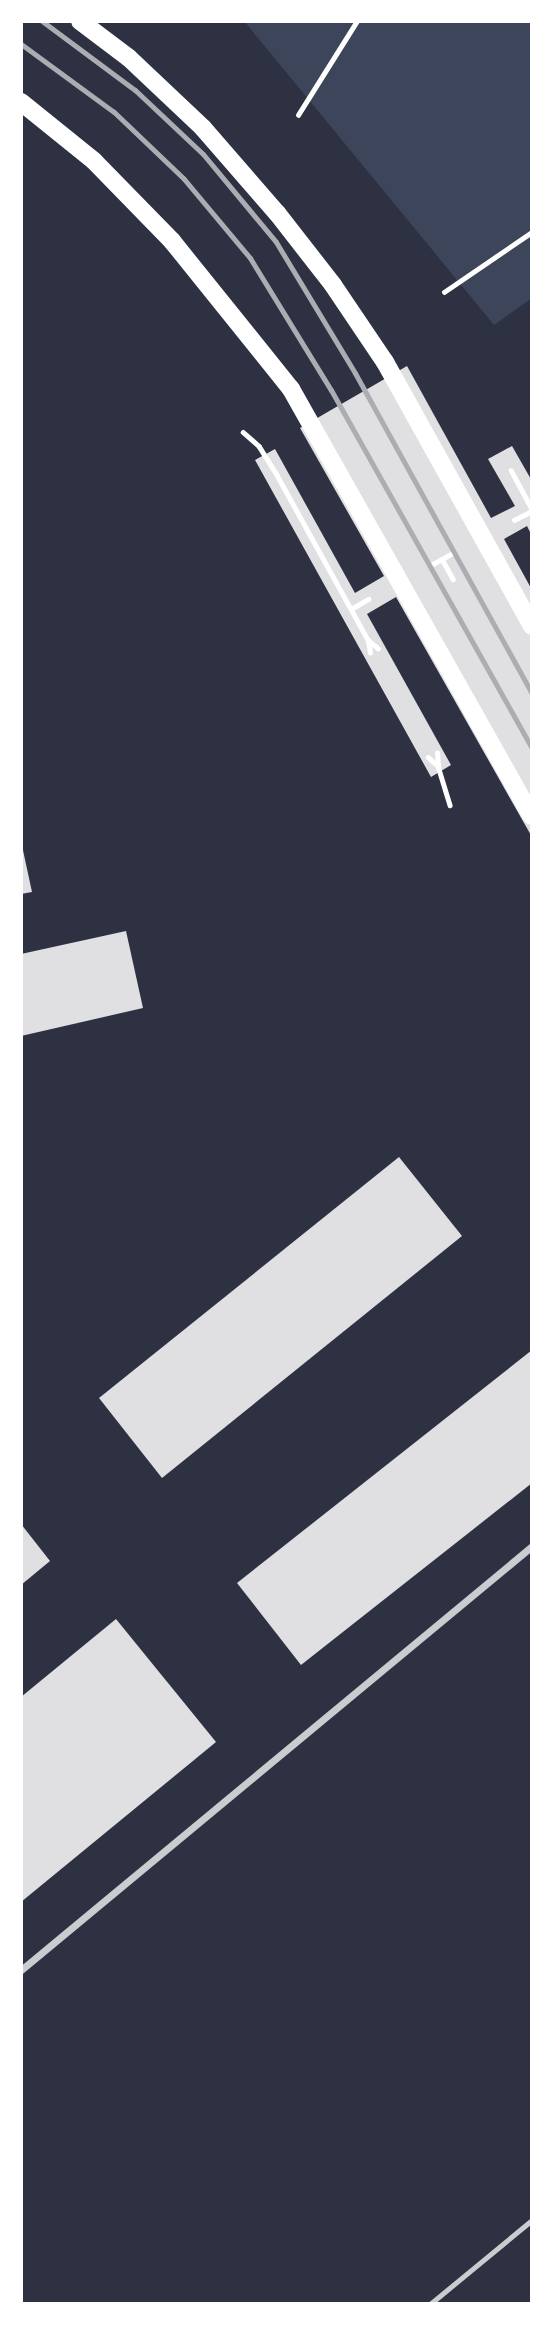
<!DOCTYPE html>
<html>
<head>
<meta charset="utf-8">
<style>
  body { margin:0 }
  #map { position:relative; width:553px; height:2325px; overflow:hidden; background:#2d3142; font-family:"Fira Sans",sans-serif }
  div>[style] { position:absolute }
  .green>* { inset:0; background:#3c4559 }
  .building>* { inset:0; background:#e0e0e3 }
  .path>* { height:4.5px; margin:-2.25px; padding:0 2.25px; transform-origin:2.25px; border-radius:2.25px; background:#fff }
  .service>* { height:5px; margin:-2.5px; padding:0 2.5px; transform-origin:2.5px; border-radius:2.5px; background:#caccd0 }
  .minor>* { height:7px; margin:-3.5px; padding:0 3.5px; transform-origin:3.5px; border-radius:3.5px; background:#caccd0 }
  .primary>* { height:18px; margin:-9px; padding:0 9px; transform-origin:9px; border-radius:9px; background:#fff }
  .rail>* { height:5px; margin:-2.5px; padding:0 2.5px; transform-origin:2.5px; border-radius:2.5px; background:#abadb3 }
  span { translate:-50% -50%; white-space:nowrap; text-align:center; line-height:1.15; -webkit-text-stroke:5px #fff; paint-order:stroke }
  .frame { position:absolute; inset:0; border:23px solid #fff; pointer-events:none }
</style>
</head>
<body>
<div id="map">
  <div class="green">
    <i style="clip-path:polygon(244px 21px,532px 21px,532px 298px,494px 325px)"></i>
  </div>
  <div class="building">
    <i style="clip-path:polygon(407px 366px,491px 518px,515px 506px,488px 459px,512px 446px,532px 481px,532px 536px,527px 526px,504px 539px,532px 590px,532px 837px,396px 597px,367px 614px,451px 765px,431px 777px,255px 460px,275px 449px,355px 593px,384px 576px,300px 428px)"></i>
    <i style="clip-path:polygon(21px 841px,32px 892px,21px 894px)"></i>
    <i style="clip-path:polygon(126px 931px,143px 1008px,21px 1036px,21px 954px)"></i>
    <i style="clip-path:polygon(399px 1157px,462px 1236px,162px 1478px,99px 1398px)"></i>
    <i style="clip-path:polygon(532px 1350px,532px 1483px,301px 1665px,237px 1583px)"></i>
    <i style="clip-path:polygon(21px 1524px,50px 1561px,21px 1585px)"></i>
    <i style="clip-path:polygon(116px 1619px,216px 1742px,21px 1902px,21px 1697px)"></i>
  </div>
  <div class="path">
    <i style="left:298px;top:115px;width:111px;rotate:-57.9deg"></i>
    <i style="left:444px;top:292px;width:107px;rotate:-34.3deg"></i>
    <i style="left:243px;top:432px;width:21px;rotate:41deg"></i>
    <i style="left:259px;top:446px;width:34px;rotate:58deg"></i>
    <i style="left:277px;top:475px;width:188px;rotate:61.1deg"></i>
    <i style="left:511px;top:470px;width:44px;rotate:61.7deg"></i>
    <i style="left:514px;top:520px;width:20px;rotate:-27deg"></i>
    <i style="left:442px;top:559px;width:23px;rotate:61deg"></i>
    <i style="left:431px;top:565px;width:23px;rotate:-29deg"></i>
    <i style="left:351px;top:609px;width:20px;rotate:-30deg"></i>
    <i style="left:370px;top:653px;width:13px;rotate:-99deg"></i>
    <i style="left:368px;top:640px;width:13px;rotate:39deg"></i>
    <i style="left:428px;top:757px;width:13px;rotate:42deg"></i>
    <i style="left:438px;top:766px;width:13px;rotate:-94deg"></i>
    <i style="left:438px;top:766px;width:41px;rotate:72.9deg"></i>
  </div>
  <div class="service">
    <i style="left:430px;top:2304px;width:132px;rotate:-39.5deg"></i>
  </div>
  <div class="minor">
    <i style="left:21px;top:1970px;width:664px;rotate:-39.68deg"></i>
  </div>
  <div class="primary">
    <i style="left:80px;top:21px;width:61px;rotate:37.1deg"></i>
    <i style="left:129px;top:58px;width:102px;rotate:43.4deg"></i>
    <i style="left:203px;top:128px;width:113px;rotate:49deg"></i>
    <i style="left:277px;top:213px;width:91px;rotate:52.1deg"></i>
    <i style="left:333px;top:285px;width:93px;rotate:56deg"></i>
    <i style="left:385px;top:362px;width:302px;rotate:60.9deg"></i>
    <i style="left:21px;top:102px;width:94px;rotate:38.9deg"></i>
    <i style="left:94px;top:161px;width:112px;rotate:45.7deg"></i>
    <i style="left:172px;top:241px;width:190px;rotate:51.2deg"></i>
    <i style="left:291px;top:389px;width:490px;rotate:60.6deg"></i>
  </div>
  <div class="rail">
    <i style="left:42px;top:21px;width:116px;rotate:36.6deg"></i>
    <i style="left:135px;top:90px;width:93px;rotate:43.3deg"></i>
    <i style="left:203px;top:154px;width:114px;rotate:50.3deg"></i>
    <i style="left:276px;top:242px;width:153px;rotate:58.9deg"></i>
    <i style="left:355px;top:373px;width:367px;rotate:61.1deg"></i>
    <i style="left:21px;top:44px;width:115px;rotate:36.2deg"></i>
    <i style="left:114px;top:112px;width:97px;rotate:43.7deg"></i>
    <i style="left:184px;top:179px;width:103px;rotate:50.1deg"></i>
    <i style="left:250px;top:258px;width:155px;rotate:58.5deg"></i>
    <i style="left:331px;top:390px;width:411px;rotate:60.7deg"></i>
  </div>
  <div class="frame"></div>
</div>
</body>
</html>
